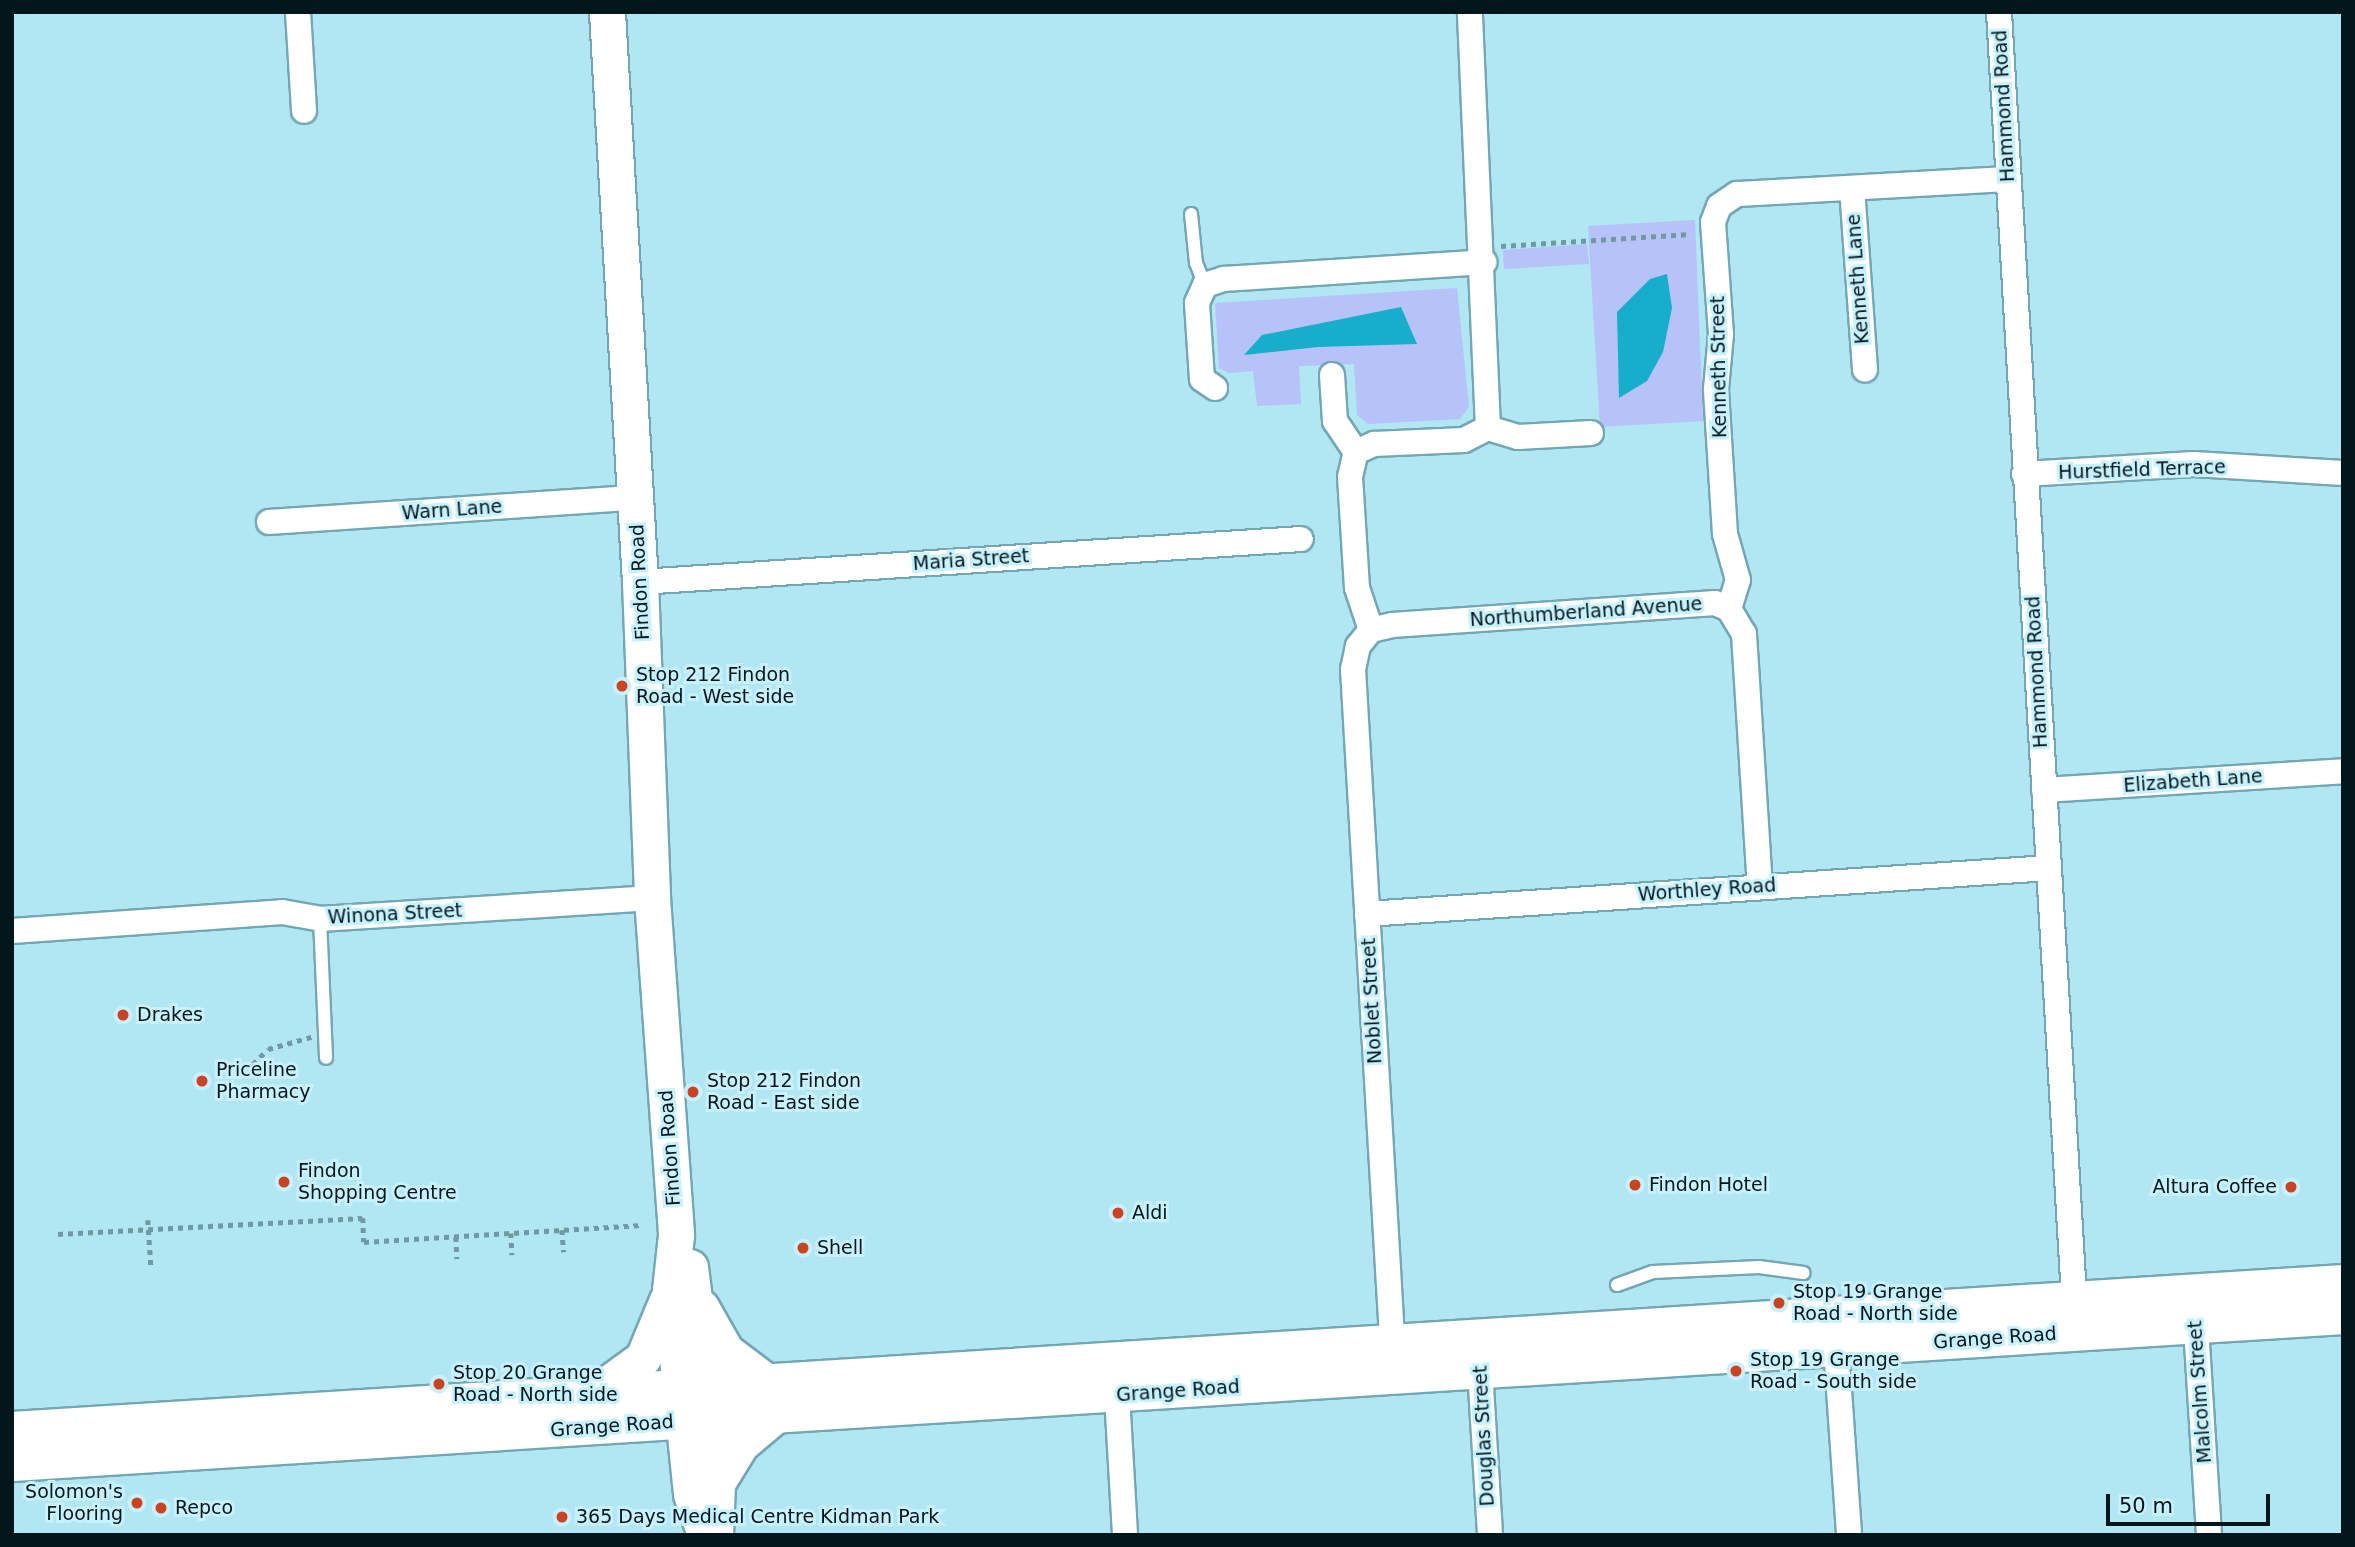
<!DOCTYPE html>
<html>
<head>
<meta charset="utf-8">
<style>
  body { margin:0 }
  #map { position:relative; width:2355px; height:1547px; overflow:hidden; background:#b1e6f3; font-family:"DejaVu Sans",sans-serif }
  div>[style] { position:absolute }
  .green>* { inset:0; background:#b6c2f8 }
  .water>* { inset:0; background:#16aeca }
  .path>* { height:4.5px; margin-top:-2.25px; transform-origin:0; background:repeating-linear-gradient(90deg,#7099a3 0 5px,transparent 0 10px) }
  .roads { filter:drop-shadow(2px 0 #74a7b3) drop-shadow(-2px 0 #74a7b3) drop-shadow(0 2px #74a7b3) drop-shadow(0 -2px #74a7b3) }
  .lane>* { height:12px; margin:-6px; padding:0 6px; transform-origin:6px; border-radius:6px; background:#fff }
  .street>* { height:24px; margin:-12px; padding:0 12px; transform-origin:12px; border-radius:12px; background:#fff }
  .secondary>* { height:35px; margin:-17.5px; padding:0 17.5px; transform-origin:17.5px; border-radius:17.5px; background:#fff }
  .dots>* { width:19px; height:19px; translate:-50% -50%; box-sizing:border-box; border:4px solid #c7f1fc; border-radius:50% }
  span { translate:-50% -50%; white-space:nowrap; text-align:center; line-height:1.15; -webkit-text-stroke:6px #c7f1fc; paint-order:stroke }
  .street-label { font-size:19px; color:#03161b }
  .poi-label { font-size:19px; color:#03161b }
  .left { translate:0 -50%; text-align:left }
  .right { translate:-100% -50%; text-align:right }
  .frame { position:absolute; inset:0; border:14px solid #03161b; pointer-events:none }
  .scale { position:absolute; left:2106px; top:1494px; width:164px; height:32px; box-sizing:border-box; border:4px solid #03161b; border-top:0; padding-left:9px; font-size:21px; line-height:24px; white-space:nowrap; color:#03161b; -webkit-text-stroke:5px #c7f1fc; paint-order:stroke }
</style>
</head>
<body>
<div id="map">
  <div class="green">
    <i style="clip-path:polygon(1695px 220px,1703px 421px,1600px 427px,1588px 226px)"></i>
    <i style="clip-path:polygon(1587px 244px,1589px 264px,1504px 269px,1503px 250px)"></i>
    <i style="clip-path:polygon(1457px 288px,1469px 407px,1460px 419px,1368px 424px,1357px 415px,1354px 364px,1299px 366px,1301px 404px,1257px 406px,1253px 371px,1229px 373px,1219px 368px,1215px 303px)"></i>
  </div>
  <div class="water">
    <i style="clip-path:polygon(1667px 274px,1672px 308px,1663px 352px,1647px 381px,1619px 398px,1617px 312px,1650px 279px)"></i>
    <i style="clip-path:polygon(1401px 307px,1417px 344px,1318px 347px,1244px 355px,1262px 335px)"></i>
  </div>
  <div class="path">
    <i style="left:1501px;top:246px;width:190px;rotate:-3.6deg"></i>
    <i style="left:253px;top:1064px;width:21px;rotate:-45deg"></i>
    <i style="left:268px;top:1049px;width:45px;rotate:-15.6deg"></i>
    <i style="left:148px;top:1220px;width:45px;rotate:86.2deg"></i>
    <i style="left:562px;top:1230px;width:22px;rotate:85deg"></i>
    <i style="left:511px;top:1233px;width:22px;rotate:87deg"></i>
    <i style="left:58px;top:1234px;width:305px;rotate:-3deg"></i>
    <i style="left:363px;top:1218px;width:24px;rotate:88deg"></i>
    <i style="left:364px;top:1242px;width:279px;rotate:-3.5deg"></i>
    <i style="left:456px;top:1237px;width:22px;rotate:87deg"></i>
  </div>
  <div class="roads">
    <div class="lane">
      <i style="left:1191px;top:214px;width:49px;rotate:84.2deg"></i>
      <i style="left:1196px;top:263px;width:24px;rotate:68deg"></i>
      <i style="left:320px;top:919px;width:139px;rotate:87.5deg"></i>
      <i style="left:1617px;top:1285px;width:38px;rotate:-20deg"></i>
      <i style="left:1653px;top:1272px;width:106px;rotate:-2.7deg"></i>
      <i style="left:1759px;top:1267px;width:45px;rotate:7.6deg"></i>
    </div>
    <div class="street">
      <i style="left:298px;top:12px;width:99px;rotate:86.5deg"></i>
      <i style="left:1999px;top:12px;width:1305px;rotate:86.66deg"></i>
      <i style="left:1852px;top:188px;width:182px;rotate:85.9deg"></i>
      <i style="left:1332px;top:375px;width:46px;rotate:86.3deg"></i>
      <i style="left:1335px;top:421px;width:37px;rotate:56deg"></i>
      <i style="left:1215px;top:388px;width:16px;rotate:-145deg"></i>
      <i style="left:1202px;top:379px;width:76px;rotate:-93.8deg"></i>
      <i style="left:1197px;top:303px;width:20px;rotate:-66deg"></i>
      <i style="left:1205px;top:285px;width:20px;rotate:-18deg"></i>
      <i style="left:1224px;top:279px;width:261px;rotate:-3.7deg"></i>
      <i style="left:1488px;top:428px;width:31px;rotate:17deg"></i>
      <i style="left:1518px;top:437px;width:73px;rotate:-3.1deg"></i>
      <i style="left:2024px;top:474px;width:170px;rotate:-3.4deg"></i>
      <i style="left:2194px;top:464px;width:149px;rotate:3.5deg"></i>
      <i style="left:269px;top:522px;width:367px;rotate:-3.8deg"></i>
      <i style="left:640px;top:582px;width:662px;rotate:-3.72deg"></i>
      <i style="left:1729px;top:609px;width:30px;rotate:-73deg"></i>
      <i style="left:1738px;top:580px;width:48px;rotate:-105.8deg"></i>
      <i style="left:1725px;top:534px;width:145px;rotate:-93.6deg"></i>
      <i style="left:1716px;top:389px;width:55px;rotate:-84.8deg"></i>
      <i style="left:1721px;top:334px;width:112px;rotate:-94.1deg"></i>
      <i style="left:1713px;top:222px;width:17px;rotate:-69deg"></i>
      <i style="left:1719px;top:206px;width:22px;rotate:-34deg"></i>
      <i style="left:1737px;top:194px;width:272px;rotate:-3.2deg"></i>
      <i style="left:1371px;top:630px;width:21px;rotate:129deg"></i>
      <i style="left:1358px;top:646px;width:24px;rotate:102deg"></i>
      <i style="left:1353px;top:669px;width:687px;rotate:86.66deg"></i>
      <i style="left:1371px;top:630px;width:44px;rotate:-108.4deg"></i>
      <i style="left:1357px;top:588px;width:111px;rotate:-93.6deg"></i>
      <i style="left:1350px;top:477px;width:26px;rotate:-77deg"></i>
      <i style="left:1356px;top:452px;width:20px;rotate:-24deg"></i>
      <i style="left:1374px;top:444px;width:90px;rotate:-2.5deg"></i>
      <i style="left:1464px;top:440px;width:27px;rotate:-27deg"></i>
      <i style="left:1488px;top:428px;width:416px;rotate:-92.5deg"></i>
      <i style="left:1371px;top:630px;width:22px;rotate:-13deg"></i>
      <i style="left:1392px;top:625px;width:324px;rotate:-3.9deg"></i>
      <i style="left:1715px;top:603px;width:15px;rotate:23deg"></i>
      <i style="left:1729px;top:609px;width:29px;rotate:59deg"></i>
      <i style="left:1744px;top:634px;width:253px;rotate:86.4deg"></i>
      <i style="left:2044px;top:790px;width:300px;rotate:-3.6deg"></i>
      <i style="left:1367px;top:914px;width:683px;rotate:-3.86deg"></i>
      <i style="left:12px;top:931px;width:271px;rotate:-4deg"></i>
      <i style="left:282px;top:912px;width:39px;rotate:10deg"></i>
      <i style="left:320px;top:919px;width:333px;rotate:-3.6deg"></i>
      <i style="left:2195px;top:1312px;width:223px;rotate:86.4deg"></i>
      <i style="left:1835px;top:1333px;width:202px;rotate:86deg"></i>
      <i style="left:1479px;top:1354px;width:181px;rotate:86.5deg"></i>
      <i style="left:1116px;top:1378px;width:157px;rotate:86.7deg"></i>
    </div>
    <div class="secondary">
      <i style="left:607px;top:12px;width:571px;rotate:86.69deg"></i>
      <i style="left:640px;top:582px;width:316px;rotate:87.8deg"></i>
      <i style="left:652px;top:898px;width:338px;rotate:85.9deg"></i>
      <i style="left:676px;top:1235px;width:55px;rotate:96.2deg"></i>
      <i style="left:670px;top:1290px;width:205px;rotate:84.1deg"></i>
      <i style="left:691px;top:1494px;width:43px;rotate:71.1deg"></i>
      <i style="left:690px;top:1267px;width:218px;rotate:82.9deg"></i>
      <i style="left:717px;top:1483px;width:52px;rotate:92.2deg"></i>
      <i style="left:701px;top:1307px;width:51px;rotate:60.4deg"></i>
      <i style="left:726px;top:1351px;width:51px;rotate:37.1deg"></i>
      <i style="left:595px;top:1393px;width:59px;rotate:-36.1deg"></i>
      <i style="left:643px;top:1358px;width:63px;rotate:-67.5deg"></i>
      <i style="left:12px;top:1429px;width:2336px;rotate:-3.61deg"></i>
      <i style="left:12px;top:1463px;width:2336px;rotate:-3.61deg"></i>
      <i style="left:717px;top:1483px;width:46px;rotate:-58.4deg"></i>
      <i style="left:741px;top:1444px;width:48px;rotate:-40deg"></i>
    </div>
  </div>
  <div class="dots">
    <i style="left:622px;top:686px;background:#cd4322"></i>
    <i style="left:123px;top:1015px;background:#cd4322"></i>
    <i style="left:202px;top:1081px;background:#cd4322"></i>
    <i style="left:693px;top:1092px;background:#cd4322"></i>
    <i style="left:284px;top:1182px;background:#cd4322"></i>
    <i style="left:1635px;top:1185px;background:#cd4322"></i>
    <i style="left:2291px;top:1187px;background:#cd4322"></i>
    <i style="left:1118px;top:1213px;background:#cd4322"></i>
    <i style="left:803px;top:1248px;background:#cd4322"></i>
    <i style="left:1779px;top:1303px;background:#cd4322"></i>
    <i style="left:1736px;top:1371px;background:#cd4322"></i>
    <i style="left:439px;top:1384px;background:#cd4322"></i>
    <i style="left:137px;top:1503px;background:#cd4322"></i>
    <i style="left:161px;top:1508px;background:#cd4322"></i>
    <i style="left:562px;top:1517px;background:#cd4322"></i>
  </div>
  <div class="street-label">
    <span style="left:2004px;top:106px;rotate:-93deg">Hammond Road</span>
    <span style="left:1858px;top:279px;rotate:-94deg">Kenneth Lane</span>
    <span style="left:1719px;top:367px;rotate:-91deg">Kenneth Street</span>
    <span style="left:2142px;top:470px;rotate:-2deg">Hurstfield Terrace</span>
    <span style="left:452px;top:510px;rotate:-4deg">Warn Lane</span>
    <span style="left:971px;top:560px;rotate:-4deg">Maria Street</span>
    <span style="left:640px;top:582px;rotate:-93deg">Findon Road</span>
    <span style="left:1586px;top:612px;rotate:-4deg">Northumberland Avenue</span>
    <span style="left:2037px;top:672px;rotate:-93deg">Hammond Road</span>
    <span style="left:2193px;top:781px;rotate:-4deg">Elizabeth Lane</span>
    <span style="left:1707px;top:890px;rotate:-4deg">Worthley Road</span>
    <span style="left:395px;top:914px;rotate:-3deg">Winona Street</span>
    <span style="left:1372px;top:1001px;rotate:-93deg">Noblet Street</span>
    <span style="left:670px;top:1148px;rotate:-94deg">Findon Road</span>
    <span style="left:1995px;top:1338px;rotate:-4deg">Grange Road</span>
    <span style="left:1178px;top:1391px;rotate:-4deg">Grange Road</span>
    <span style="left:2200px;top:1392px;rotate:-94deg">Malcolm Street</span>
    <span style="left:612px;top:1426px;rotate:-4deg">Grange Road</span>
    <span style="left:1484px;top:1436px;rotate:-93deg">Douglas Street</span>
  </div>
  <div class="poi-label">
    <span class="left" style="left:636px;top:686px">Stop 212 Findon<br>Road - West side</span>
    <span class="left" style="left:137px;top:1015px">Drakes</span>
    <span class="left" style="left:216px;top:1081px">Priceline<br>Pharmacy</span>
    <span class="left" style="left:707px;top:1092px">Stop 212 Findon<br>Road - East side</span>
    <span class="left" style="left:298px;top:1182px">Findon<br>Shopping Centre</span>
    <span class="left" style="left:1649px;top:1185px">Findon Hotel</span>
    <span class="right" style="left:2277px;top:1187px">Altura Coffee</span>
    <span class="left" style="left:1132px;top:1213px">Aldi</span>
    <span class="left" style="left:817px;top:1248px">Shell</span>
    <span class="left" style="left:1793px;top:1303px">Stop 19 Grange<br>Road - North side</span>
    <span class="left" style="left:1750px;top:1371px">Stop 19 Grange<br>Road - South side</span>
    <span class="left" style="left:453px;top:1384px">Stop 20 Grange<br>Road - North side</span>
    <span class="right" style="left:123px;top:1503px">Solomon's<br>Flooring</span>
    <span class="left" style="left:175px;top:1508px">Repco</span>
    <span class="left" style="left:576px;top:1517px">365 Days Medical Centre Kidman Park</span>
  </div>
  <div class="frame"></div>
  <div class="scale">50 m</div>
</div>
</body>
</html>
